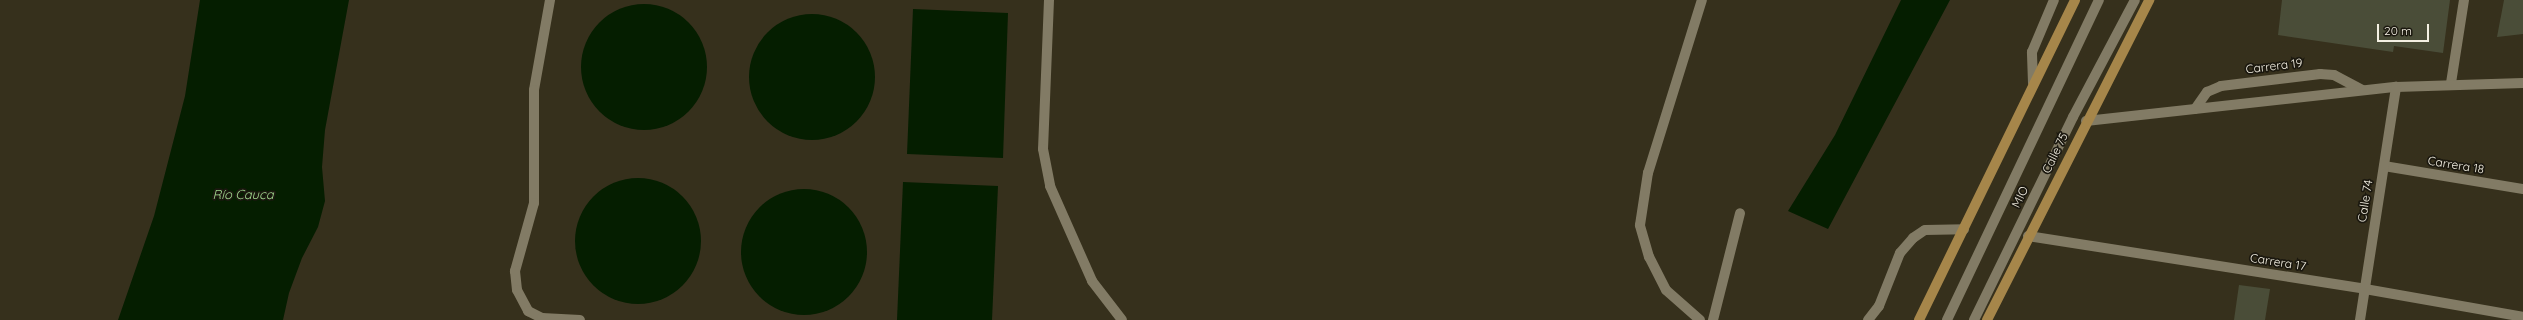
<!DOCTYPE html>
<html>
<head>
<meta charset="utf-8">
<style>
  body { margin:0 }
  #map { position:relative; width:2523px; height:320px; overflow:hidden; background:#36301c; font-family:Quicksand,sans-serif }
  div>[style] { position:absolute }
  .water>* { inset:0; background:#051e00 }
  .round { border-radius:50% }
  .building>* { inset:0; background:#4a4d38 }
  .lane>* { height:10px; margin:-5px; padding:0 5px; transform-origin:5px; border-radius:5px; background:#827b65 }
  .street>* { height:10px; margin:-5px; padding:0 5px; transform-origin:5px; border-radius:5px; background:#827b65 }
  .secondary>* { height:10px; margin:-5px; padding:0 5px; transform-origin:5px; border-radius:5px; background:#a6864a }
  span { translate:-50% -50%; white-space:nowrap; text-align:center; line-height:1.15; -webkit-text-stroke:3.5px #1b180f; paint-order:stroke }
  .street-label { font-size:12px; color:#f4f0e3 }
  .water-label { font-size:13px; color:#a0d78e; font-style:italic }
  .scale { position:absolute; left:2377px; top:24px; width:52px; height:18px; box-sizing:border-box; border:2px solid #f4f0e3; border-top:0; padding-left:5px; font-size:12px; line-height:14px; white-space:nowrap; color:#f4f0e3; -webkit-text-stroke:3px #1b180f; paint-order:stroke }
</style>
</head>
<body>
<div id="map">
  <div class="water">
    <i style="clip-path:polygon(200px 0,349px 0,325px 130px,322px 167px,325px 201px,318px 227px,302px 258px,289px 293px,283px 320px,118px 320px,154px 216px,185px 96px)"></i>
    <i style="clip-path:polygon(1901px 0,1950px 0,1828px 229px,1788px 211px,1835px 135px)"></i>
    <i class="round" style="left:581px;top:4px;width:126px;height:126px"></i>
    <i style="clip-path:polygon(913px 9px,1008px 13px,1003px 158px,907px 154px)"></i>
    <i class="round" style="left:749px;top:14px;width:126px;height:126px"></i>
    <i class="round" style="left:575px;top:178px;width:126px;height:126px"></i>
    <i style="clip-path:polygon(903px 182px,998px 186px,992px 320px,897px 320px)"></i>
    <i class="round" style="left:741px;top:189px;width:126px;height:126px"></i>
  </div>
  <div class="building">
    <i style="clip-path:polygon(2282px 0,2450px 0,2443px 53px,2394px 46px,2393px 52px,2278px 35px)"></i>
    <i style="clip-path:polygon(2504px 0,2523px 0,2523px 34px,2497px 37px)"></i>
    <i style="clip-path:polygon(2239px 285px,2270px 289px,2265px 320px,2234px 320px)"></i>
  </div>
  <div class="lane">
    <i style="left:550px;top:0;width:91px;rotate:100.1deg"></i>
    <i style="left:534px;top:90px;width:113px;rotate:90deg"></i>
    <i style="left:534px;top:203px;width:71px;rotate:105.6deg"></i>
    <i style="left:515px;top:271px;width:19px;rotate:84deg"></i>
    <i style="left:517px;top:290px;width:24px;rotate:62deg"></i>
    <i style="left:528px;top:311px;width:16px;rotate:27deg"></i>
    <i style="left:542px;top:318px;width:38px;rotate:3deg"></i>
    <i style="left:1049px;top:0;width:149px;rotate:92.3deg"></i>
    <i style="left:1043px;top:149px;width:38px;rotate:79deg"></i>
    <i style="left:1050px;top:186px;width:104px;rotate:66.1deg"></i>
    <i style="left:1092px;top:281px;width:49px;rotate:52.4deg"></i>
    <i style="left:2033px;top:83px;width:31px;rotate:-92deg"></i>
    <i style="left:2032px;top:52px;width:56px;rotate:-67.1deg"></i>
    <i style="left:2451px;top:83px;width:84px;rotate:-81.1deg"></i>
    <i style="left:2195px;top:109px;width:21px;rotate:-55deg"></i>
    <i style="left:2207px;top:92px;width:15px;rotate:-23deg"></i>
    <i style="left:2221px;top:86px;width:100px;rotate:-6.9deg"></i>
    <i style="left:2320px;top:74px;width:14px;rotate:4deg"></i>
    <i style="left:2334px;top:75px;width:32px;rotate:28deg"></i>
    <i style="left:1700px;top:320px;width:45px;rotate:-138.6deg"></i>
    <i style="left:1666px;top:290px;width:37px;rotate:-117deg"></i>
    <i style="left:1649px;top:257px;width:33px;rotate:-106deg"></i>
    <i style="left:1640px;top:225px;width:53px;rotate:-81.3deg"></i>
    <i style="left:1648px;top:173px;width:181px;rotate:-72.7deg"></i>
    <i style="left:1713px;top:320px;width:110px;rotate:-75.8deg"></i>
    <i style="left:1868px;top:320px;width:18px;rotate:-52deg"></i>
    <i style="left:1879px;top:306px;width:57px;rotate:-68.4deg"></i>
    <i style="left:1900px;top:253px;width:20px;rotate:-49deg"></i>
    <i style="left:1913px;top:238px;width:14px;rotate:-34deg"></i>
    <i style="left:1925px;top:230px;width:39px;rotate:-1deg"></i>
    <i style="left:1947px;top:320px;width:354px;rotate:-64.6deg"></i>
    <i style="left:1974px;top:320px;width:226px;rotate:-64deg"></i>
    <i style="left:2073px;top:117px;width:132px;rotate:-62.1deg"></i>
  </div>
  <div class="street">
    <i style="left:2086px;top:121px;width:312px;rotate:-6.3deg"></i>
    <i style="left:2396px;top:87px;width:127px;rotate:-1.8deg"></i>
    <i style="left:2384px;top:166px;width:141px;rotate:9.4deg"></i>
    <i style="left:2028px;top:236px;width:341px;rotate:8.9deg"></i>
    <i style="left:2365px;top:289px;width:160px;rotate:10deg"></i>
    <i style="left:2360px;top:320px;width:236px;rotate:-81.2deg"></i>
  </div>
  <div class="secondary">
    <i style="left:1919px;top:320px;width:356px;rotate:-64deg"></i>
    <i style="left:1987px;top:320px;width:359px;rotate:-63.1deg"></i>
  </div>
  <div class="street-label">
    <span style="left:2274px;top:66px;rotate:-7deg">Carrera 19</span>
    <span style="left:2055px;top:153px;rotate:-64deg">Calle 75</span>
    <span style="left:2456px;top:165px;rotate:9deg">Carrera 18</span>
    <span style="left:2020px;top:197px;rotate:-64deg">MIO</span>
    <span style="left:2365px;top:201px;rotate:-81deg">Calle 74</span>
    <span style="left:2278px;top:262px;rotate:9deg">Carrera 17</span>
  </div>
  <div class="water-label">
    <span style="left:243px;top:194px">Río Cauca</span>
  </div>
  <div class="scale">20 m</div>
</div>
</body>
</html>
